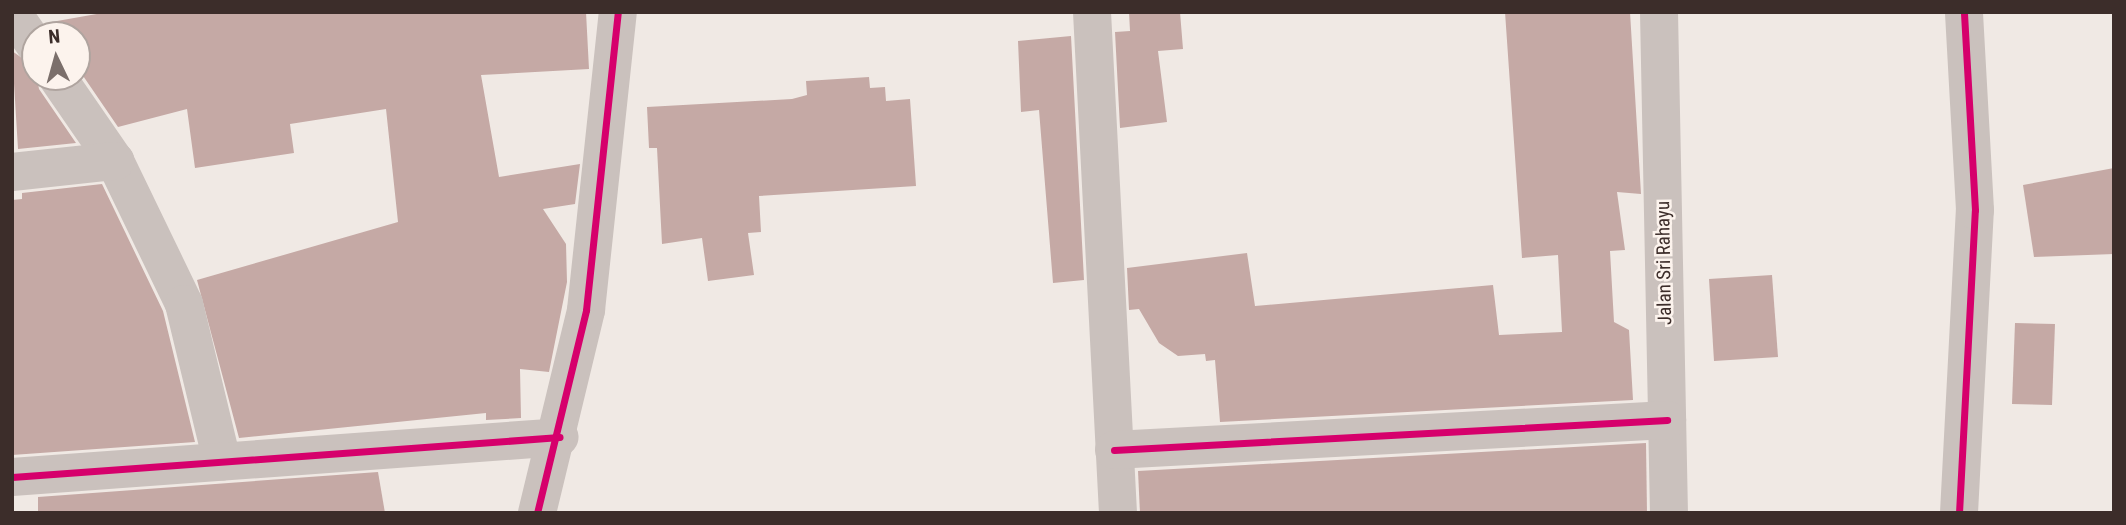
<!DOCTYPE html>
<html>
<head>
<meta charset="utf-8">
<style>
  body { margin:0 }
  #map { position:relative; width:2126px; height:525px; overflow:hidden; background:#f0e9e4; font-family:"Roboto Condensed",sans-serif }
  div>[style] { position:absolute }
  .building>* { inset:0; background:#c5a9a5 }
  .street>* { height:38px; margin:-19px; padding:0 19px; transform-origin:19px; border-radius:19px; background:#cac1bd }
  .cycleway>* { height:7px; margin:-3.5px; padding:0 3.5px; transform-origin:3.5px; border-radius:3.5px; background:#d6006c }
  span { translate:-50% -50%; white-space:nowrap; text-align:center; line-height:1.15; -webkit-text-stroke:5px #fcf3ed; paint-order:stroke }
  .street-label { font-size:19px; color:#3c2d2a }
  .frame { position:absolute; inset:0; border:14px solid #3c2d2a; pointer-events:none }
  .north { position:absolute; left:21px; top:21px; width:70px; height:70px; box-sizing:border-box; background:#fcf3ed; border:2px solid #afa49f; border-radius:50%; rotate:355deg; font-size:19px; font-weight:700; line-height:28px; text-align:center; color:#3c2d2a }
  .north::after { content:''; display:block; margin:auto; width:24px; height:32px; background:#7b6f6b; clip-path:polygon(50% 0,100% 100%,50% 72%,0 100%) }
</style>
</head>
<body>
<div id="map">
  <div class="building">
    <i style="clip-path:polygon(108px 12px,586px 12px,589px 69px,481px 75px,499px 177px,580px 164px,575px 204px,543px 209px,566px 244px,567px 282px,549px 372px,520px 369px,521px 418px,486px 420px,486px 413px,239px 438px,197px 280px,398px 222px,386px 109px,290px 124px,294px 153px,195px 168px,187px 109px,118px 127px,77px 67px,77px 35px,59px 35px,57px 21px)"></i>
    <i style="clip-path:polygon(1129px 12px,1180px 12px,1183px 49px,1158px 51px,1167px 122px,1120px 128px,1115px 32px,1130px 31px)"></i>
    <i style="clip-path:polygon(1505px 12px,1630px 12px,1641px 194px,1617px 192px,1625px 250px,1610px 251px,1614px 322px,1629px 330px,1633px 400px,1220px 422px,1215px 360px,1206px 361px,1205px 354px,1178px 356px,1159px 343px,1139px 309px,1129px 310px,1127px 268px,1247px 253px,1255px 306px,1493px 285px,1499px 335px,1562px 332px,1558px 255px,1522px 258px)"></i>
    <i style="clip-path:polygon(1071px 36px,1084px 280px,1053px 283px,1039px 110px,1021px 112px,1018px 41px)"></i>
    <i style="clip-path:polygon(12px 51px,35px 67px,39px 89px,76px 143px,18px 149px)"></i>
    <i style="clip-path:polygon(869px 77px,870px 88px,885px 87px,886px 101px,910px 99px,916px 186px,759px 196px,761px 232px,748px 233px,754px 275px,708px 281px,702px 238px,662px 244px,657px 148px,649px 148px,647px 107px,792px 99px,807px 95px,806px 81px)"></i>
    <i style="clip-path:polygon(2114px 168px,2114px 254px,2034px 257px,2023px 185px)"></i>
    <i style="clip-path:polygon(102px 184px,163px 311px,195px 442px,12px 455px,12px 200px,22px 199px,22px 193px)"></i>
    <i style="clip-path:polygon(1772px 275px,1778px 357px,1714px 361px,1709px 279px)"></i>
    <i style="clip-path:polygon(2015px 323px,2055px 324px,2052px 405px,2012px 404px)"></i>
    <i style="clip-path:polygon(1646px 443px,1647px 513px,1140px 513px,1138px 471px)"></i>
    <i style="clip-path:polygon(378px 472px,385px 513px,38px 513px,38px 497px)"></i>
  </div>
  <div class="street">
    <i style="left:12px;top:12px;width:40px;rotate:55.1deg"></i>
    <i style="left:1092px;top:12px;width:502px;rotate:87.03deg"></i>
    <i style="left:1659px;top:12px;width:501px;rotate:88.86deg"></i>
    <i style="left:57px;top:77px;width:102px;rotate:55.4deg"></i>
    <i style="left:115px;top:161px;width:159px;rotate:64.2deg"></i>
    <i style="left:184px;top:304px;width:162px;rotate:76.4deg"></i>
    <i style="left:12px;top:172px;width:104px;rotate:-6.1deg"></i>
    <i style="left:1114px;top:450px;width:554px;rotate:-3.11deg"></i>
    <i style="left:12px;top:477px;width:549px;rotate:-4.17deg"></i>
    <i style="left:537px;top:513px;width:209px;rotate:-76.4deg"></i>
    <i style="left:586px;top:310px;width:300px;rotate:-83.9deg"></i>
    <i style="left:1959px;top:513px;width:303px;rotate:-87deg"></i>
    <i style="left:1975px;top:210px;width:198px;rotate:-93.2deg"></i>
  </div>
  <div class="cycleway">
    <i style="left:1114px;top:450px;width:554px;rotate:-3.11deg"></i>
    <i style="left:12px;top:477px;width:549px;rotate:-4.17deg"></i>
    <i style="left:537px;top:513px;width:209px;rotate:-76.4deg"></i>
    <i style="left:586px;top:310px;width:300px;rotate:-83.9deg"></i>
    <i style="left:1959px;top:513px;width:303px;rotate:-87deg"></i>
    <i style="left:1975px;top:210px;width:198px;rotate:-93.2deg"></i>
  </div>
  <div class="street-label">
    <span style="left:1664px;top:263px;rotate:-91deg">Jalan Sri Rahayu</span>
  </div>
  <div class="frame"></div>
  <div class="north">N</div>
</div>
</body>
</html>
